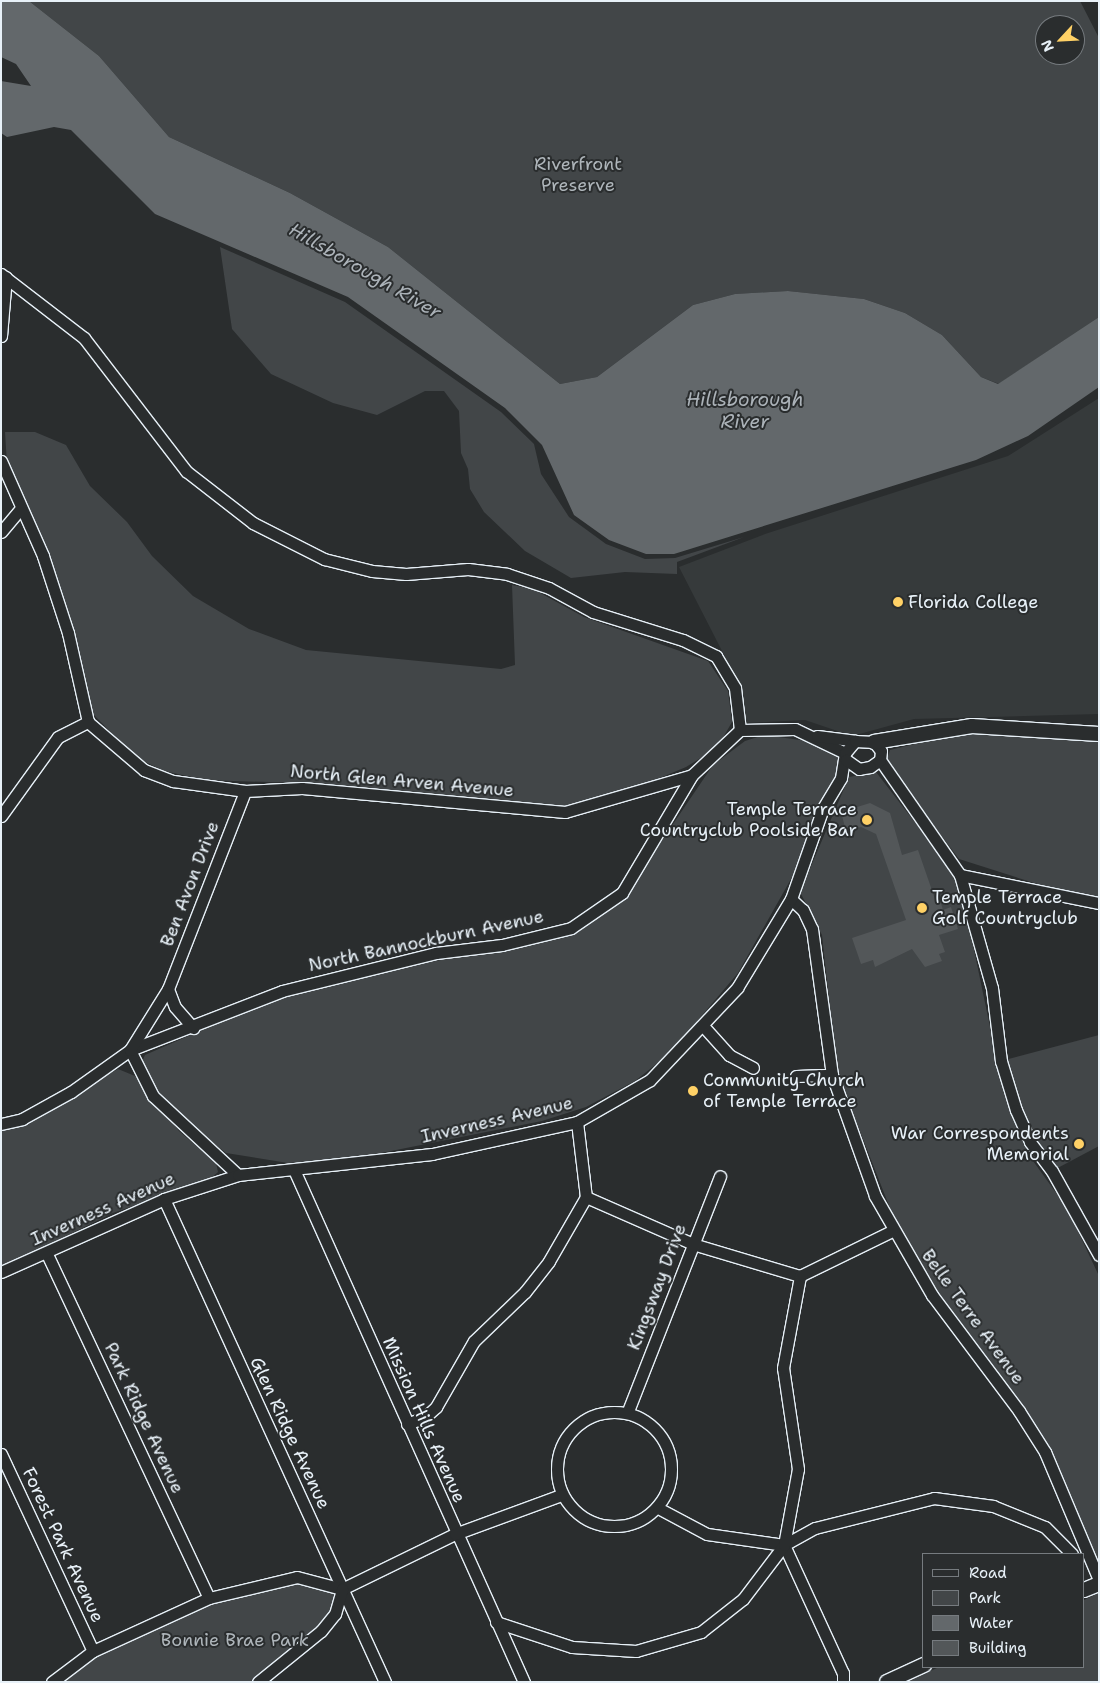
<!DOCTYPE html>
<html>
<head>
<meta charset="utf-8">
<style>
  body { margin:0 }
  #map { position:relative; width:1100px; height:1683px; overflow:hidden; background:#2a2d2e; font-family:"Shantell Sans",sans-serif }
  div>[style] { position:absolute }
  .built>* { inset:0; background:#363a3b }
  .green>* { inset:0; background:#424648 }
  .water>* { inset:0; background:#63686b }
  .building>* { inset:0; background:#535759 }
  .roads { filter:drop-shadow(1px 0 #e8f1f8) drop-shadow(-1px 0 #e8f1f8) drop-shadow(0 1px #e8f1f8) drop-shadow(0 -1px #e8f1f8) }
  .minor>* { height:11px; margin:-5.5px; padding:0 5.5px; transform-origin:5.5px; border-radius:5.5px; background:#2a2d2e }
  .minor>.ring { margin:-5.5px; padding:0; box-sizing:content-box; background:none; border:11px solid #2a2d2e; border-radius:50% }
  .tertiary>* { height:14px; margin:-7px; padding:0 7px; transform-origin:7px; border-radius:7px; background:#2a2d2e }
  .dots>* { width:14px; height:14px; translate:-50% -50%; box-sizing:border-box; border:2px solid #2a2d2e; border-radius:50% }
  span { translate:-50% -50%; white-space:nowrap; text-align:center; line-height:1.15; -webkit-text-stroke:4px #2a2d2e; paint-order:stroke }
  .park-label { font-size:18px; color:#aeb5ba }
  .poi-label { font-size:18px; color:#e8f1f8 }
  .left { translate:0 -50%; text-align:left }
  .right { translate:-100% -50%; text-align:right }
  .street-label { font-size:18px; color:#e8f1f8 }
  .water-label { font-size:19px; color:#acb3b9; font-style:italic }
  .frame { position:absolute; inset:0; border:2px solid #e8f1f8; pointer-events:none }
  .legend { position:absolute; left:922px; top:1553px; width:162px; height:115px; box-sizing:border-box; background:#2a2d2e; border:1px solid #767b7f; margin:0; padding:6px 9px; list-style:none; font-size:15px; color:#e8f1f8 }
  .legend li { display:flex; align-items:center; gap:10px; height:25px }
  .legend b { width:25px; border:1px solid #767b7f }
  .north { position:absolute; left:1035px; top:15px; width:50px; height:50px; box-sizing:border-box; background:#2a2d2e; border:1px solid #767b7f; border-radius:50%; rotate:245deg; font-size:14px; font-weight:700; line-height:20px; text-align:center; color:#e8f1f8 }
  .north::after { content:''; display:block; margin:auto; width:18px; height:22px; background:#ffd166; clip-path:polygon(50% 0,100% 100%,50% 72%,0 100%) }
</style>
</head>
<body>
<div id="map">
  <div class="built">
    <i style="clip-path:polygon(1099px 398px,1099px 714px,914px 719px,852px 736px,805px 720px,746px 723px,741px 688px,679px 567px,765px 534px,1008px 456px)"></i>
  </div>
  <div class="green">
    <i style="clip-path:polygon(evenodd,29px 1px,1080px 1px,1099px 38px,1099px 317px,999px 384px,981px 377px,942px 335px,905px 313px,864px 299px,788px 291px,735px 294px,693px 305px,597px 377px,560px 384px,388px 247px,290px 193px,169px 137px,99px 56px,29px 1px,1045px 25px,1075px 25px,1075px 55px,1045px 55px,1045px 25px)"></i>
    <i style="clip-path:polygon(220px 247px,345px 302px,501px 412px,534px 444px,541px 474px,569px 517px,606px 544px,645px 559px,675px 558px,744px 537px,677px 562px,677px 574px,625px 572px,571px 578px,525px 551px,484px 512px,470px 489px,468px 469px,461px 453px,459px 411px,444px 391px,425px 391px,377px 415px,333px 403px,271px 374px,232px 329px)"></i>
    <i style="clip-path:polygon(5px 432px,35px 432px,66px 445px,90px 486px,127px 522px,152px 556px,193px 596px,249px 629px,306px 650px,501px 669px,515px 665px,512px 585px,533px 589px,584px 617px,708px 661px,728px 691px,732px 722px,717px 748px,686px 767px,648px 783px,565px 806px,298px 783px,205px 780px,164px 771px,135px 757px,92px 713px,69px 613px,7px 465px)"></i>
    <i style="clip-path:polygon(968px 731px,1099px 739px,1099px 898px,1050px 888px,959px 859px,886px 763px,890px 750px)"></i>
    <i style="clip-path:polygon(764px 735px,822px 743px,836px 750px,842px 761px,796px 870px,738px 973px,670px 1053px,635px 1081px,586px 1107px,542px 1121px,361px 1157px,288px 1163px,226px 1153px,176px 1114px,152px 1082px,142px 1062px,145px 1055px,263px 1003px,373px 973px,556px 938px,591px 920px,625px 895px,713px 765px,745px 741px)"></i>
    <i style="clip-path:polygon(876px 772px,951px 869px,962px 892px,1004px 1094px,1028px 1154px,1067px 1208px,1099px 1276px,1099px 1561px,1040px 1433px,943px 1301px,899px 1231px,837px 1073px,822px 935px,800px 892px,849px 777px)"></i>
    <i style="clip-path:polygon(1099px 1035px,1099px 1146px,1052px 1171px,1030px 1142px,1001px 1061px)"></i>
    <i style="clip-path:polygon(118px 1069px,135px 1076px,179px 1131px,216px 1163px,218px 1172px,209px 1180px,113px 1213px,1px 1268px,1px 1131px)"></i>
    <i style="clip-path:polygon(297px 1582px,332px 1589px,336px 1594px,332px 1611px,319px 1627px,250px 1682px,60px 1682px,95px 1656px,209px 1604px)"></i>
    <i style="clip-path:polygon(1099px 1593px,1099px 1682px,907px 1682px,939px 1667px,1084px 1667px,1084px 1600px)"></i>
  </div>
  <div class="water">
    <i style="clip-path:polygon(1px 1px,29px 1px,99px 56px,169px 137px,290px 193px,388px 247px,560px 384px,597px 377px,693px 305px,735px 294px,788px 291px,864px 299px,905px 313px,942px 335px,981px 377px,998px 384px,1099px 317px,1099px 387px,1028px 436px,976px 460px,674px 554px,646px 554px,609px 540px,574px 515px,542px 445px,505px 408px,348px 297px,155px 214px,71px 130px,54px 127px,7px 137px,1px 133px,1px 81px,31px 86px,16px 64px,1px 57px)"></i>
  </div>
  <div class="building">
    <i style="clip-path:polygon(870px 803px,890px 813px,902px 855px,918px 850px,935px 899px,939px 897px,943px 910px,951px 907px,958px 929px,939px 935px,945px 952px,939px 954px,942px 961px,925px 967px,912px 949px,875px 967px,873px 960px,861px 964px,852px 938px,906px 920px,876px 834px,861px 827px,846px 831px,841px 812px)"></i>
  </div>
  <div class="roads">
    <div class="minor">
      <i style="left:1px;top:274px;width:105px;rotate:37.6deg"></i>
      <i style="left:84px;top:338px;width:168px;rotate:52.5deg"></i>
      <i style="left:186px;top:471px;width:85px;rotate:37.8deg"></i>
      <i style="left:253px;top:523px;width:80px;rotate:26.9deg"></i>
      <i style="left:324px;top:559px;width:49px;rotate:14deg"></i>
      <i style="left:372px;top:571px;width:34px;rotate:5deg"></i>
      <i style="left:406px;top:574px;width:62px;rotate:-4.6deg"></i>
      <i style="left:468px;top:569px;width:39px;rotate:7deg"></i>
      <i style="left:507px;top:574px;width:44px;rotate:18.4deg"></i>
      <i style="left:549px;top:588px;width:50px;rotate:28.6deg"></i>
      <i style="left:593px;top:612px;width:94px;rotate:17.3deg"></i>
      <i style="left:683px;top:640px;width:37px;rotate:26deg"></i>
      <i style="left:716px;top:656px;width:37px;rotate:59deg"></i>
      <i style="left:735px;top:688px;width:42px;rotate:83.2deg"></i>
      <i style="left:1px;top:336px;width:59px;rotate:-85.2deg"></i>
      <i style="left:1px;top:461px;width:104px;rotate:66.1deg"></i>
      <i style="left:43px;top:556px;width:81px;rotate:72deg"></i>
      <i style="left:68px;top:633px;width:91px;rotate:77.3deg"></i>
      <i style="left:88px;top:722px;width:74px;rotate:40.6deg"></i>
      <i style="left:144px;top:770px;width:31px;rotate:21deg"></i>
      <i style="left:173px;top:781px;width:73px;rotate:7.9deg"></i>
      <i style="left:245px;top:791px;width:57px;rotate:-3deg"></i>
      <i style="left:302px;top:788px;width:264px;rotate:5.2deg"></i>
      <i style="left:565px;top:812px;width:132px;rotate:-16.2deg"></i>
      <i style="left:692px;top:775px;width:66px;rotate:-43.2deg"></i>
      <i style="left:740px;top:730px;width:55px;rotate:-1deg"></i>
      <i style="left:795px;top:729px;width:55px;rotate:25.6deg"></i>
      <i style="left:1px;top:532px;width:30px;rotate:-50deg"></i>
      <i style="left:817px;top:736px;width:38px;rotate:7deg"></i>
      <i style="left:880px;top:760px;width:140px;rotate:55.2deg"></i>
      <i style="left:960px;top:875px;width:117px;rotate:74.2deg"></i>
      <i style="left:992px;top:988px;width:74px;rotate:83deg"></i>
      <i style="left:1001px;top:1061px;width:51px;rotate:73deg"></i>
      <i style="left:1016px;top:1110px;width:35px;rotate:66deg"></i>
      <i style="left:1030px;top:1142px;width:36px;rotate:53deg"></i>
      <i style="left:1052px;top:1171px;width:96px;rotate:60.8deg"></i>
      <i style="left:1px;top:816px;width:97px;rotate:-54.2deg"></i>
      <i style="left:58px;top:737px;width:34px;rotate:-27deg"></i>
      <i style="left:960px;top:875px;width:142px;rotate:11.4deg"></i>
      <i style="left:791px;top:899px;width:16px;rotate:43deg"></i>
      <i style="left:803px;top:910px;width:21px;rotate:65deg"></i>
      <i style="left:812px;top:929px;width:147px;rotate:82.2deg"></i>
      <i style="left:832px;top:1075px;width:128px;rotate:70.4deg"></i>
      <i style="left:875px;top:1196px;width:114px;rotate:60.1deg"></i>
      <i style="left:932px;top:1295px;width:145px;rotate:53.1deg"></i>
      <i style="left:1019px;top:1411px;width:49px;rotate:57.6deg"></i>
      <i style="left:1045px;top:1452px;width:139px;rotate:67.1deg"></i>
      <i style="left:168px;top:989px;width:19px;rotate:69deg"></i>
      <i style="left:175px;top:1007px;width:28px;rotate:49deg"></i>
      <i style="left:704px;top:1027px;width:38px;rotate:48deg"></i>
      <i style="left:729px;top:1055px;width:27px;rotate:28deg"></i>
      <i style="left:796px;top:1076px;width:36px;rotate:-2deg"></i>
      <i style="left:577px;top:1122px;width:76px;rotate:83.2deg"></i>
      <i style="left:586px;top:1197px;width:117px;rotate:23.7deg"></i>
      <i style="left:693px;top:1244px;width:112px;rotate:16.7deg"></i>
      <i style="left:1px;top:1124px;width:22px;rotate:-13deg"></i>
      <i style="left:22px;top:1119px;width:56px;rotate:-28.9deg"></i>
      <i style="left:71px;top:1092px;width:72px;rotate:-35.4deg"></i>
      <i style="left:130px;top:1050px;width:163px;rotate:-21.2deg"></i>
      <i style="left:282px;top:991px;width:159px;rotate:-13.9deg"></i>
      <i style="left:436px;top:953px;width:66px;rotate:-6.9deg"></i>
      <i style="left:502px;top:945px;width:71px;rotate:-13.8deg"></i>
      <i style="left:571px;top:928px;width:62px;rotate:-34.5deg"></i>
      <i style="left:622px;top:893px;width:137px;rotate:-59.3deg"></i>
      <i style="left:295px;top:1172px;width:559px;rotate:65.82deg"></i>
      <i style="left:238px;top:1175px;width:116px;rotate:-137.1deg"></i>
      <i style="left:153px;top:1096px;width:51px;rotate:-116.6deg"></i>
      <i style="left:130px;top:1050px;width:72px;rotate:-58.1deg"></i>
      <i style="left:168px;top:989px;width:212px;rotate:-68.7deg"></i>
      <i style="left:164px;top:1199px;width:531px;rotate:65.41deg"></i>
      <i style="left:47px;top:1254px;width:380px;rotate:64.8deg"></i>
      <i style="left:1px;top:1272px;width:179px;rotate:-24.1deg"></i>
      <i style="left:164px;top:1199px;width:78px;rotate:-18deg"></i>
      <i style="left:238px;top:1175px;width:195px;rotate:-6.2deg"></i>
      <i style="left:432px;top:1154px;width:148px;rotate:-12.4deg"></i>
      <i style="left:577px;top:1122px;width:84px;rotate:-29.9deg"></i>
      <i style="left:650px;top:1080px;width:127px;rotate:-46.6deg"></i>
      <i style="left:737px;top:988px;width:104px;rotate:-58.8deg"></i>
      <i style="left:791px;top:899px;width:96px;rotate:-70.6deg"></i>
      <i style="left:823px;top:808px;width:35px;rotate:-59deg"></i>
      <i style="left:841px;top:778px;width:25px;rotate:-81deg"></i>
      <i style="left:845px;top:753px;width:16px;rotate:-50deg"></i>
      <i style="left:855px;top:741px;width:19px;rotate:3deg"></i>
      <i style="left:874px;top:742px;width:11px;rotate:52deg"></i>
      <i style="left:881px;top:751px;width:9px;rotate:96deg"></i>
      <i style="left:880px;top:760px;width:12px;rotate:145deg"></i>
      <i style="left:870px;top:767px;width:11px;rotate:170deg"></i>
      <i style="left:859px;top:769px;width:16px;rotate:-145deg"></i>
      <i style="left:628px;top:1411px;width:252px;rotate:-68.6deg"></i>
      <i class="ring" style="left:557px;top:1412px;width:103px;height:103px"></i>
      <i style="left:407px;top:1424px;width:19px;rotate:-21deg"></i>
      <i style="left:425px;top:1417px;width:15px;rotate:-42deg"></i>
      <i style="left:436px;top:1407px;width:76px;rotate:-60.1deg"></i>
      <i style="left:474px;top:1341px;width:71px;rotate:-43.9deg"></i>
      <i style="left:525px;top:1292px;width:39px;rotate:-52deg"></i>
      <i style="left:549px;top:1261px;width:74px;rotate:-60deg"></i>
      <i style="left:1px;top:1454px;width:217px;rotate:65deg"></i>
      <i style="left:658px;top:1508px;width:55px;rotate:28deg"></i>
      <i style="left:707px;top:1534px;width:78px;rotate:8.1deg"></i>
      <i style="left:784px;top:1545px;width:35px;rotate:-29deg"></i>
      <i style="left:815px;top:1528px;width:123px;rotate:-14.1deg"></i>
      <i style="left:934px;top:1498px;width:60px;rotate:7.7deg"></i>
      <i style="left:993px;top:1506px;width:56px;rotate:22deg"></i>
      <i style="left:1045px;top:1527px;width:38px;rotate:45deg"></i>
      <i style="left:784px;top:1545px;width:141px;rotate:65.3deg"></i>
      <i style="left:843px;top:1673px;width:9px;rotate:90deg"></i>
      <i style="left:496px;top:1622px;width:80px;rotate:18.2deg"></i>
      <i style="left:572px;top:1647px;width:64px;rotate:3.6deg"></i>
      <i style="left:636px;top:1651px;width:68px;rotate:-16.3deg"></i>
      <i style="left:701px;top:1632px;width:53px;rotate:-38.2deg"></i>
      <i style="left:743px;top:1599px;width:68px;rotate:-52.8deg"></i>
      <i style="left:784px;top:1545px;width:77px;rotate:-79.6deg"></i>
      <i style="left:798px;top:1469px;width:102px;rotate:-98.4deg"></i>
      <i style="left:783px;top:1368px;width:94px;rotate:-79.5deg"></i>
      <i style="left:800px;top:1276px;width:102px;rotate:-26.1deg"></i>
      <i style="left:52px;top:1682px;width:51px;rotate:-37.1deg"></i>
      <i style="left:93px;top:1651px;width:128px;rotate:-24.6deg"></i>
      <i style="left:209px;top:1598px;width:90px;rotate:-13.4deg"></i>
      <i style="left:297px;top:1577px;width:47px;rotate:14.9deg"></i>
      <i style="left:342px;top:1589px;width:126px;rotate:-26deg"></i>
      <i style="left:455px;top:1534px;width:113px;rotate:-20.2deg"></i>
      <i style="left:258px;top:1682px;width:81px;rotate:-39deg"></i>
      <i style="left:321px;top:1631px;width:22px;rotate:-51deg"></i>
      <i style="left:335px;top:1614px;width:26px;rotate:-74deg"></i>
    </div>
    <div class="tertiary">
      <i style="left:874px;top:742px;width:99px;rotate:-9.3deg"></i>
      <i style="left:972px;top:726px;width:127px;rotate:3.6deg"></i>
      <i style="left:1084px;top:1590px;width:16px;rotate:-22deg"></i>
      <i style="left:887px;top:1682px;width:41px;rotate:-24.7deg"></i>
    </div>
  </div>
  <div class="dots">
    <i style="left:898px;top:602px;background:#ffd166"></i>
    <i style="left:867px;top:820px;background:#ffd166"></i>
    <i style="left:922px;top:908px;background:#ffd166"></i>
    <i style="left:693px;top:1091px;background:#ffd166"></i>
    <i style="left:1079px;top:1144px;background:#ffd166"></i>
  </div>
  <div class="park-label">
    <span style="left:578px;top:175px">Riverfront<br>Preserve</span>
    <span style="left:235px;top:1640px">Bonnie Brae Park</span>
  </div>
  <div class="poi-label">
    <span class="left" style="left:908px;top:602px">Florida College</span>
    <span class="right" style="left:857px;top:820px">Temple Terrace<br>Countryclub Poolside Bar</span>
    <span class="left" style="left:932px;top:908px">Temple Terrace<br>Golf Countryclub</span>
    <span class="left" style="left:703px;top:1091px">Community Church<br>of Temple Terrace</span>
    <span class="right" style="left:1069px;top:1144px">War Correspondents<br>Memorial</span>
  </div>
  <div class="street-label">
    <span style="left:402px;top:781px;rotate:5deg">North Glen Arven Avenue</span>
    <span style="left:190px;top:884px;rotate:-69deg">Ben Avon Drive</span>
    <span style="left:426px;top:941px;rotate:-12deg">North Bannockburn Avenue</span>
    <span style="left:497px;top:1120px;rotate:-13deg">Inverness Avenue</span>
    <span style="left:103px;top:1209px;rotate:-24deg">Inverness Avenue</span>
    <span style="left:657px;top:1287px;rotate:-69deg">Kingsway Drive</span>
    <span style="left:973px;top:1317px;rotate:54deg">Belle Terre Avenue</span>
    <span style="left:144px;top:1418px;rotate:65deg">Park Ridge Avenue</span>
    <span style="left:424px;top:1420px;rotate:66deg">Mission Hills Avenue</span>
    <span style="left:290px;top:1433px;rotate:65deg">Glen Ridge Avenue</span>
    <span style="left:63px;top:1545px;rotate:65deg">Forest Park Avenue</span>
  </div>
  <div class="water-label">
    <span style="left:365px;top:271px;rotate:30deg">Hillsborough River</span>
    <span style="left:745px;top:411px">Hillsborough<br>River</span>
  </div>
  <div class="frame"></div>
  <ul class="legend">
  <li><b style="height:6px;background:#2a2d2e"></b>Road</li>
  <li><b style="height:14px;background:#424648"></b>Park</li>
  <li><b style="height:14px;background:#63686b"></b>Water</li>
  <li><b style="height:14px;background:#535759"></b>Building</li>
  </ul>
  <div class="north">N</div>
</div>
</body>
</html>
